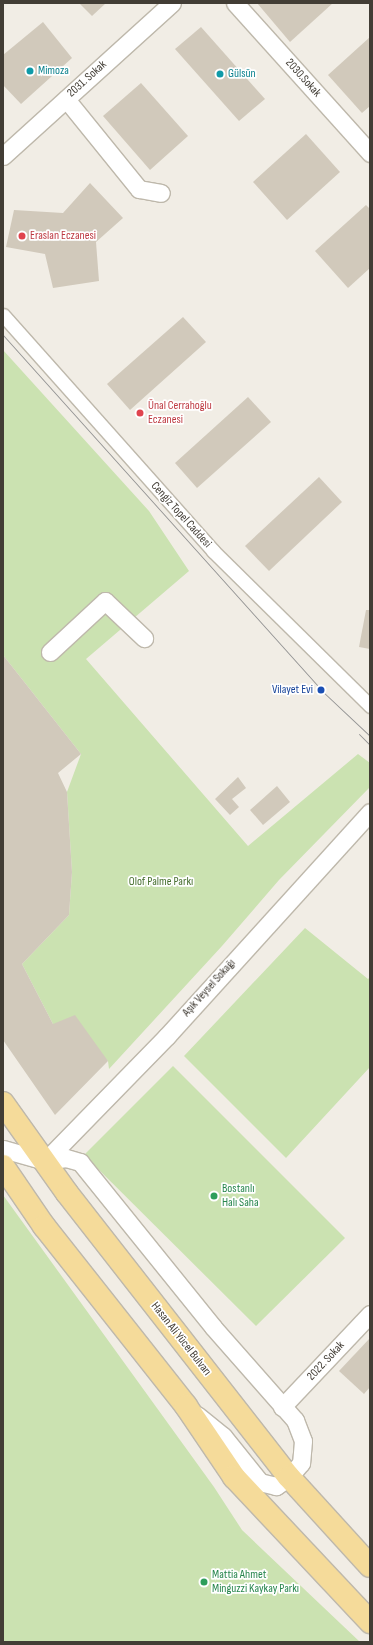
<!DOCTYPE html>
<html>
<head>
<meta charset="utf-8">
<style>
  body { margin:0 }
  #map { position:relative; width:373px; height:1645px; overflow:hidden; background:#f1ede5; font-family:"Sofia Sans Condensed",sans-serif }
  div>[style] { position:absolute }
  .green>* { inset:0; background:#cbe2b1 }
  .building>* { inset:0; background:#d1c9bb }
  .roads { filter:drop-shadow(1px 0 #beb8ab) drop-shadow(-1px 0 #beb8ab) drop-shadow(0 1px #beb8ab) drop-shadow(0 -1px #beb8ab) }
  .pedestrian>* { height:13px; margin:-6.5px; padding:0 6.5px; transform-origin:6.5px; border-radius:6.5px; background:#fff }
  .minor>* { height:17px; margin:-8.5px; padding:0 8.5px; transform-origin:8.5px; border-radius:8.5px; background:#fff }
  .primary>* { height:22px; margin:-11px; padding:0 11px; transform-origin:11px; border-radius:11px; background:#f5db9a }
  .tram>* { height:1px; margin:-0.5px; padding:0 0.5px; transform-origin:0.5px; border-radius:0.5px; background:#949494 }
  .dots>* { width:11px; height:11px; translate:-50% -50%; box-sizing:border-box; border:2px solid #fff; border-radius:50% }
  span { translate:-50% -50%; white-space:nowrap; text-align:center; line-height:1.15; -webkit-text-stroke:3.5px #fff; paint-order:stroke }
  .culture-label { font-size:12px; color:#0d838f }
  .left { translate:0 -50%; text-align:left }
  .street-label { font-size:12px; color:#423d35 }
  .health-label { font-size:12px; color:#be3a42 }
  .transit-label { font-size:12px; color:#164399 }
  .right { translate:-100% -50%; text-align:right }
  .park-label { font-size:12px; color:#466e2e }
  .leisure-label { font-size:12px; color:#27864d }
  .frame { position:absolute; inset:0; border:4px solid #423d35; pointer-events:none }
</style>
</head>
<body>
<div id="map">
  <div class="green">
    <i style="clip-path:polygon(3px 350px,149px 511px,189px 571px,86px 659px,248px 846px,358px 754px,370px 763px,370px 787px,279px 880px,222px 946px,109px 1069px,108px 1061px,53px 1024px,22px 964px,69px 915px,72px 872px,67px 792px,81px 754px,3px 655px)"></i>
    <i style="clip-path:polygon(305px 928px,368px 979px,370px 977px,370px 1067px,286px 1158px,184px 1056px)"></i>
    <i style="clip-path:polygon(173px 1066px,345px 1238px,256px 1326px,84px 1155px)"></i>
    <i style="clip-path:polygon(3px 1195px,214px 1487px,242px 1530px,360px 1642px,3px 1642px)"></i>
  </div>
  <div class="building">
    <i style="clip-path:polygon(79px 3px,106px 3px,92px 16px)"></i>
    <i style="clip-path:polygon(257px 3px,333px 3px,290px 42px)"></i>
    <i style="clip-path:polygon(43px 22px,72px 58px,21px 104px,3px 85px,3px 55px)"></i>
    <i style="clip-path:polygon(201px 27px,265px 99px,239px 121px,175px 49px)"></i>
    <i style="clip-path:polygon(370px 37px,370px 106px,362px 113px,328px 75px)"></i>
    <i style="clip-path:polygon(141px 83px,188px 136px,150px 170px,103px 116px)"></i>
    <i style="clip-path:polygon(306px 134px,340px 172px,287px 220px,253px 182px)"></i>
    <i style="clip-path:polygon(90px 183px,123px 218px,96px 242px,99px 281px,53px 288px,45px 254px,6px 247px,14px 210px,63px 213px)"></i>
    <i style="clip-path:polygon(366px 205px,370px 209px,370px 268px,348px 288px,315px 251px)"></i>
    <i style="clip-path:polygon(183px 317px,206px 342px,130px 410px,107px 384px)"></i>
    <i style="clip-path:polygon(248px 397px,271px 422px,197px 488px,175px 463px)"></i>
    <i style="clip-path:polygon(319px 477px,342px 502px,269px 571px,245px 546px)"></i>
    <i style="clip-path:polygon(366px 610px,370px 610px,370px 649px,359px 647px)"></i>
    <i style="clip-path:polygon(3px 655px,81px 754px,58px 773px,67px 792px,72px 872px,69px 915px,22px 964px,53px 1024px,75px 1015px,108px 1061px,55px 1115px,3px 1040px)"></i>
    <i style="clip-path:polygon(238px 777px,246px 788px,232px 799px,239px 807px,230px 815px,215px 799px)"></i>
    <i style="clip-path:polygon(277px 786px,290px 802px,263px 825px,250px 810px)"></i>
    <i style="clip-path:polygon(370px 1338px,370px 1387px,364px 1394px,339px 1371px)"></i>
  </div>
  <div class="roads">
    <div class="pedestrian">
      <i style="left:3px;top:315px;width:316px;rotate:48.3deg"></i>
      <i style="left:213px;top:551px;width:221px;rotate:44.6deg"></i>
    </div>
    <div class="minor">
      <i style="left:235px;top:3px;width:202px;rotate:48deg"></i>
      <i style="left:66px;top:99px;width:116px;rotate:51deg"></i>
      <i style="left:139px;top:189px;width:22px;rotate:10deg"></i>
      <i style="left:3px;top:156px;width:228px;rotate:-42.2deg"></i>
      <i style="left:50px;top:652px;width:75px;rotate:-42.8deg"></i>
      <i style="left:105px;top:601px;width:54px;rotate:43.5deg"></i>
      <i style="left:3px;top:1149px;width:44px;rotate:15.9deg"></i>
      <i style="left:45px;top:1161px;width:21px;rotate:-8deg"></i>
      <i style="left:66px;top:1158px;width:15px;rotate:16deg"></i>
      <i style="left:80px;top:1162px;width:212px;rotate:51.1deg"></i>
      <i style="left:213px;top:1327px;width:124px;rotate:48.6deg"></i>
      <i style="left:295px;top:1420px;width:22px;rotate:69deg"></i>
      <i style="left:303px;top:1441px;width:22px;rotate:95deg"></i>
      <i style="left:301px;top:1463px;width:18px;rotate:131deg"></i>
      <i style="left:289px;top:1477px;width:16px;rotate:145deg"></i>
      <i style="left:276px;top:1486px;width:16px;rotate:-166deg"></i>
      <i style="left:260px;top:1482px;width:59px;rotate:-128.8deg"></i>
      <i style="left:223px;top:1436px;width:33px;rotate:-141deg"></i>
      <i style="left:45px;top:1161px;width:175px;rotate:-45.7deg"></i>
      <i style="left:167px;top:1036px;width:302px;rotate:-47.8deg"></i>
      <i style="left:282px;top:1407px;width:128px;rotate:-46.6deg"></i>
    </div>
    <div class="primary">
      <i style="left:3px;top:1103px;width:110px;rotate:54.6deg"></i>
      <i style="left:67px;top:1193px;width:360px;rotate:52deg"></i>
      <i style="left:289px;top:1477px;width:120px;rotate:47.7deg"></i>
      <i style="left:3px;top:1166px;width:73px;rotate:55.7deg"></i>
      <i style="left:44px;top:1226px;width:229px;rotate:51.7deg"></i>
      <i style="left:186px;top:1406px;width:86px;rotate:55.9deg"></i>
      <i style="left:234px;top:1477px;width:199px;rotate:46.8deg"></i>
    </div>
  </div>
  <div class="tram">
    <i style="left:3px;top:335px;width:477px;rotate:48.1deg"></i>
    <i style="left:321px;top:690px;width:67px;rotate:43.2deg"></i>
    <i style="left:359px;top:734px;width:16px;rotate:45deg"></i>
  </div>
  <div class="dots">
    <i style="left:30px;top:71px;background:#0f9aa8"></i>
    <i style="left:220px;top:74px;background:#0f9aa8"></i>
    <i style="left:22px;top:236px;background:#e0444e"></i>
    <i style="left:140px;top:413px;background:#e0444e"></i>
    <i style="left:321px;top:690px;background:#1a4fb4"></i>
    <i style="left:214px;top:1196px;background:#2e9e5b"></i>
    <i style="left:204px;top:1582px;background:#2e9e5b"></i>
  </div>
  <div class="culture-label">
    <span class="left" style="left:38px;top:71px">Mimoza</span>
    <span class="left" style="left:228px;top:74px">Gülsün</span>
  </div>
  <div class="street-label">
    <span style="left:303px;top:78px;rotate:48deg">2030.Sokak</span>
    <span style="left:87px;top:79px;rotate:-42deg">2031. Sokak</span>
    <span style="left:181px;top:515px;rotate:48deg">Cengiz Topel Caddesi</span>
    <span style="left:209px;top:988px;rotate:-48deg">Aşık Veysel Sokağı</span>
    <span style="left:181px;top:1339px;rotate:52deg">Hasan Ali Yücel Bulvarı</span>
    <span style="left:326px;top:1361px;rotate:-47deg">2022. Sokak</span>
  </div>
  <div class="health-label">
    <span class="left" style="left:30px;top:236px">Eraslan Eczanesi</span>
    <span class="left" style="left:148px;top:413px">Ünal Cerrahoğlu<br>Eczanesi</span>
  </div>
  <div class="transit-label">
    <span class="right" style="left:313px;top:690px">Vilayet Evi</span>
  </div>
  <div class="park-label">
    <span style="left:161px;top:882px">Olof Palme Parkı</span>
  </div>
  <div class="leisure-label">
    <span class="left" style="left:222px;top:1196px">Bostanlı<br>Halı Saha</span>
    <span class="left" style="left:212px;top:1582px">Mattia Ahmet<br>Minguzzi Kaykay Parkı</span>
  </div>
  <div class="frame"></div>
</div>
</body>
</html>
